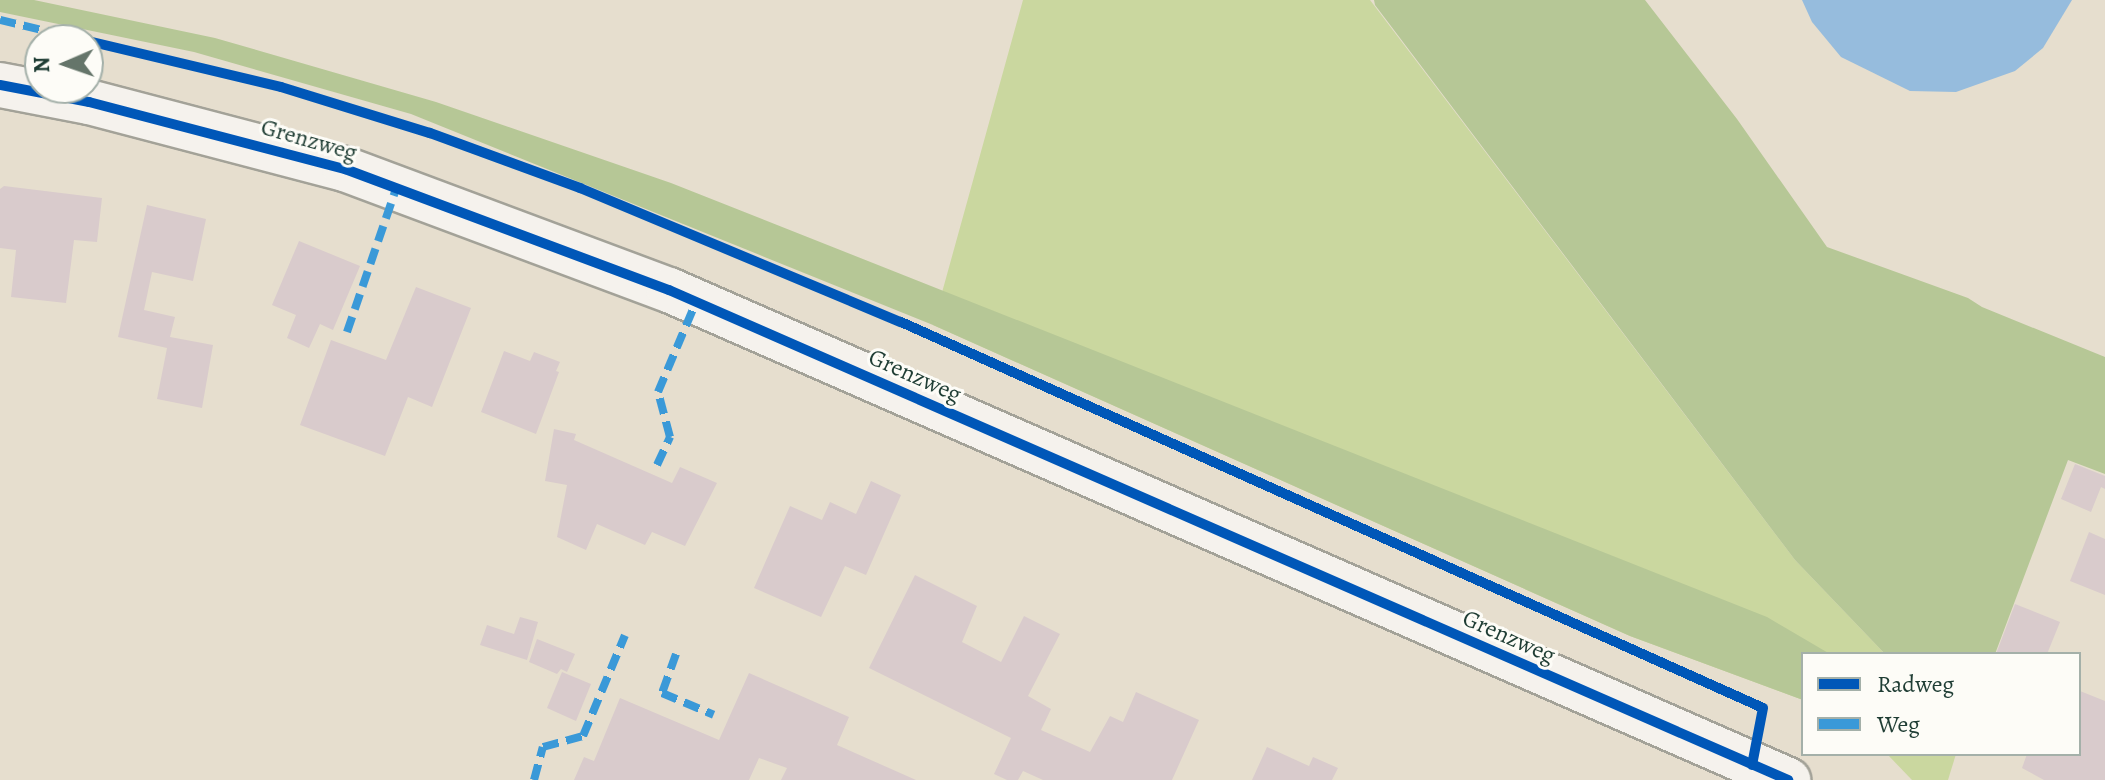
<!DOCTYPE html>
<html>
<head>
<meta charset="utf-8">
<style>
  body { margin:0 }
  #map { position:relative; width:2105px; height:780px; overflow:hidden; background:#e6dece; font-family:Alegreya,serif }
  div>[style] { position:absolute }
  .green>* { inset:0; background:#cad79f }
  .forest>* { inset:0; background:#b6c796 }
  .water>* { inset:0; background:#96bcdd }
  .building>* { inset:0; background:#d9cbcc }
  .roads { filter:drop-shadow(2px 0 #a3a298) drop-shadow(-2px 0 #a3a298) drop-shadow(0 2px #a3a298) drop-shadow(0 -2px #a3a298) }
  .secondary>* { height:44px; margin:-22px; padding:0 22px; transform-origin:22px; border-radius:22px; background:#f5f2ed }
  .quiet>* { height:8px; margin-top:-4px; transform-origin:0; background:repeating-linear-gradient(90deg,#3a99d8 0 16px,transparent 0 24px) }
  .cycleway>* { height:10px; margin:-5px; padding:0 5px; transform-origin:5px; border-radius:5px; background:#0057b8 }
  span { translate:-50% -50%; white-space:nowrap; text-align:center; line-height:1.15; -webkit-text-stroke:6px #fdfcf7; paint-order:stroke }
  .street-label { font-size:24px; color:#1f3d34 }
  .legend { position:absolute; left:1801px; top:652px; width:280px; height:104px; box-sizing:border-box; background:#fdfcf7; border:2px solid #a4b0a9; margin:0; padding:10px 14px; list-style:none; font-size:24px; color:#1f3d34 }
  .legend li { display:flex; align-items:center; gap:16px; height:40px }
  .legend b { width:40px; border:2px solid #a4b0a9 }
  .north { position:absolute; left:24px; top:24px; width:80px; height:80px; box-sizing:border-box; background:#fdfcf7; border:2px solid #a4b0a9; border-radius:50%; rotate:268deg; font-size:22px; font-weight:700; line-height:32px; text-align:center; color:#1f3d34 }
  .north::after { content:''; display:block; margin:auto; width:28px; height:36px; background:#65756a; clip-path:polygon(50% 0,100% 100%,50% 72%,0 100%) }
</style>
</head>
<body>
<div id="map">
  <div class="green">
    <i style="clip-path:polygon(1023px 0,1370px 0,1795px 560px,1885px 654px,1803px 654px,1803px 700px,1630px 636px,933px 325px)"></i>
    <i style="clip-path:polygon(1887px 754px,1956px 754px,1948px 780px,1912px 780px)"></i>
  </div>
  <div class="forest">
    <i style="clip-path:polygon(0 0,34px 0,215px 38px,436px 102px,671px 183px,1767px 617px,1830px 654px,1803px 654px,1803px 700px,1630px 636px,933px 325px,411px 114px,194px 52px,0 12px)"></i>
    <i style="clip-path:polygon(1374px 0,1645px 0,1737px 119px,1827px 247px,1968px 298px,1982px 307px,2105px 357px,2105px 474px,2068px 460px,1995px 654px,1885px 654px,1795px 560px,1375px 5px)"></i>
  </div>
  <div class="water">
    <i style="clip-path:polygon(1802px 0,2072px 0,2043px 48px,2015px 71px,1956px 92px,1910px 91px,1841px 57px,1812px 22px)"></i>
  </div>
  <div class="building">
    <i style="clip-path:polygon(4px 186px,102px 198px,97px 242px,74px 240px,66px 303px,11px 297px,16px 250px,0 248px,0 189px)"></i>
    <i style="clip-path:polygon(147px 205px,206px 219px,193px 281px,152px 272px,144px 310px,175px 317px,170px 337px,213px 345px,202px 408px,157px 399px,167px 348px,118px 337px)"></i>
    <i style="clip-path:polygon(299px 241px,360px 266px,333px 330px,320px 324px,309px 348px,287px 338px,296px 315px,272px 305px)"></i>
    <i style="clip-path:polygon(416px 287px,471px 308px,432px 407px,408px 397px,385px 456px,300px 425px,331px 340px,386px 360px)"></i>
    <i style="clip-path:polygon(504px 351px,530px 361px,534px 352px,560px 362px,556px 371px,559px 372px,536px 434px,481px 412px)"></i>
    <i style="clip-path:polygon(554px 429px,576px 434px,574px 440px,672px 483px,680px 467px,717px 483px,685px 546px,652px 532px,645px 545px,597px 524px,586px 550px,557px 537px,567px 485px,545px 481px)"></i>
    <i style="clip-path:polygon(2075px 464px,2105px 476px,2105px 489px,2101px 487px,2091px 512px,2061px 499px)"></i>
    <i style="clip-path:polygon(871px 481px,901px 495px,866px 575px,845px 566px,821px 617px,754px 588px,790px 506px,822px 520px,830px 502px,856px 514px)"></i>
    <i style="clip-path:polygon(2089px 532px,2105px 539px,2105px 595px,2070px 581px)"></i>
    <i style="clip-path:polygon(915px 575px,977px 606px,962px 642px,1001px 662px,1024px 616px,1060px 634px,1028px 696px,1051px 709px,1041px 730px,1090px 752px,1110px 716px,1123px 722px,1136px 692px,1199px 720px,1172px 780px,1043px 780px,1023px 771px,1018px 780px,1007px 780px,994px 774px,1011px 738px,869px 668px)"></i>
    <i style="clip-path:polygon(2015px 604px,2060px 622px,2047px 654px,1996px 654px)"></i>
    <i style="clip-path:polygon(520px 617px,538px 622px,527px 660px,480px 645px,487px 625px,514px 634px)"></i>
    <i style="clip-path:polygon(537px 639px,575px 654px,567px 672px,561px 669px,557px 674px,529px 662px)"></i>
    <i style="clip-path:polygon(562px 672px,591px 684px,576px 721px,547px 708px)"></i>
    <i style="clip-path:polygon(749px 673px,849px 717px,837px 745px,916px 780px,781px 780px,787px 768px,759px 758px,749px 780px,574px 780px,584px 757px,594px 761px,620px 698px,719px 740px)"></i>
    <i style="clip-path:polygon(2080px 691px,2105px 701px,2105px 780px,2044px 780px,2022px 768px,2027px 754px,2079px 754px)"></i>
    <i style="clip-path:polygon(1267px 747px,1309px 766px,1313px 757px,1338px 768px,1332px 780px,1252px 780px)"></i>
  </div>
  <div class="roads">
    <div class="secondary">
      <i style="left:0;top:85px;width:91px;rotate:10.8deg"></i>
      <i style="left:89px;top:102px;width:265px;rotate:14.7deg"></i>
      <i style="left:345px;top:169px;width:346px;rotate:20.5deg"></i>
      <i style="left:669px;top:290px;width:1222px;rotate:23.65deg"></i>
    </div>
  </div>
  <div class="quiet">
    <i style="left:0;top:20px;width:85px;rotate:13.5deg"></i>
    <i style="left:347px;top:332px;width:151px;rotate:-71.1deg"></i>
    <i style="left:657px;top:465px;width:31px;rotate:-65deg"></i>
    <i style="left:670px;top:437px;width:47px;rotate:-104.9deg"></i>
    <i style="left:658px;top:392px;width:98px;rotate:-67.1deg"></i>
    <i style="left:676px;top:654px;width:41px;rotate:109.7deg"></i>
    <i style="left:662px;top:693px;width:56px;rotate:22.9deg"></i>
    <i style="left:534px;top:780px;width:34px;rotate:-75deg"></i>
    <i style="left:543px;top:747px;width:41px;rotate:-15.4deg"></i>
    <i style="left:583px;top:736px;width:109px;rotate:-67.4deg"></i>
  </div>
  <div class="cycleway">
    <i style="left:88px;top:41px;width:198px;rotate:13.4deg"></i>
    <i style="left:281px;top:87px;width:156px;rotate:17.2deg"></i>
    <i style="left:430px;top:133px;width:160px;rotate:20.1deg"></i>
    <i style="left:580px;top:188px;width:348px;rotate:22.7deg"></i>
    <i style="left:901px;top:322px;width:944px;rotate:24.12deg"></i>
    <i style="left:1763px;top:708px;width:58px;rotate:100.9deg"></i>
    <i style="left:0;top:85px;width:91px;rotate:10.8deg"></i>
    <i style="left:89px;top:102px;width:265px;rotate:14.7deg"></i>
    <i style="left:345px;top:169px;width:346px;rotate:20.5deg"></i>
    <i style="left:669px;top:290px;width:1222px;rotate:23.65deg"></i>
  </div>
  <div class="street-label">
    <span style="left:309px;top:140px;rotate:16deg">Grenzweg</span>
    <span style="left:915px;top:376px;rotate:24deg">Grenzweg</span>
    <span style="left:1509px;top:637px;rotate:24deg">Grenzweg</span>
  </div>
  <ul class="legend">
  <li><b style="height:10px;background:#0057b8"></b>Radweg</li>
  <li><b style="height:10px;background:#3a99d8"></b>Weg</li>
  </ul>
  <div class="north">N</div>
</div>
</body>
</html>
